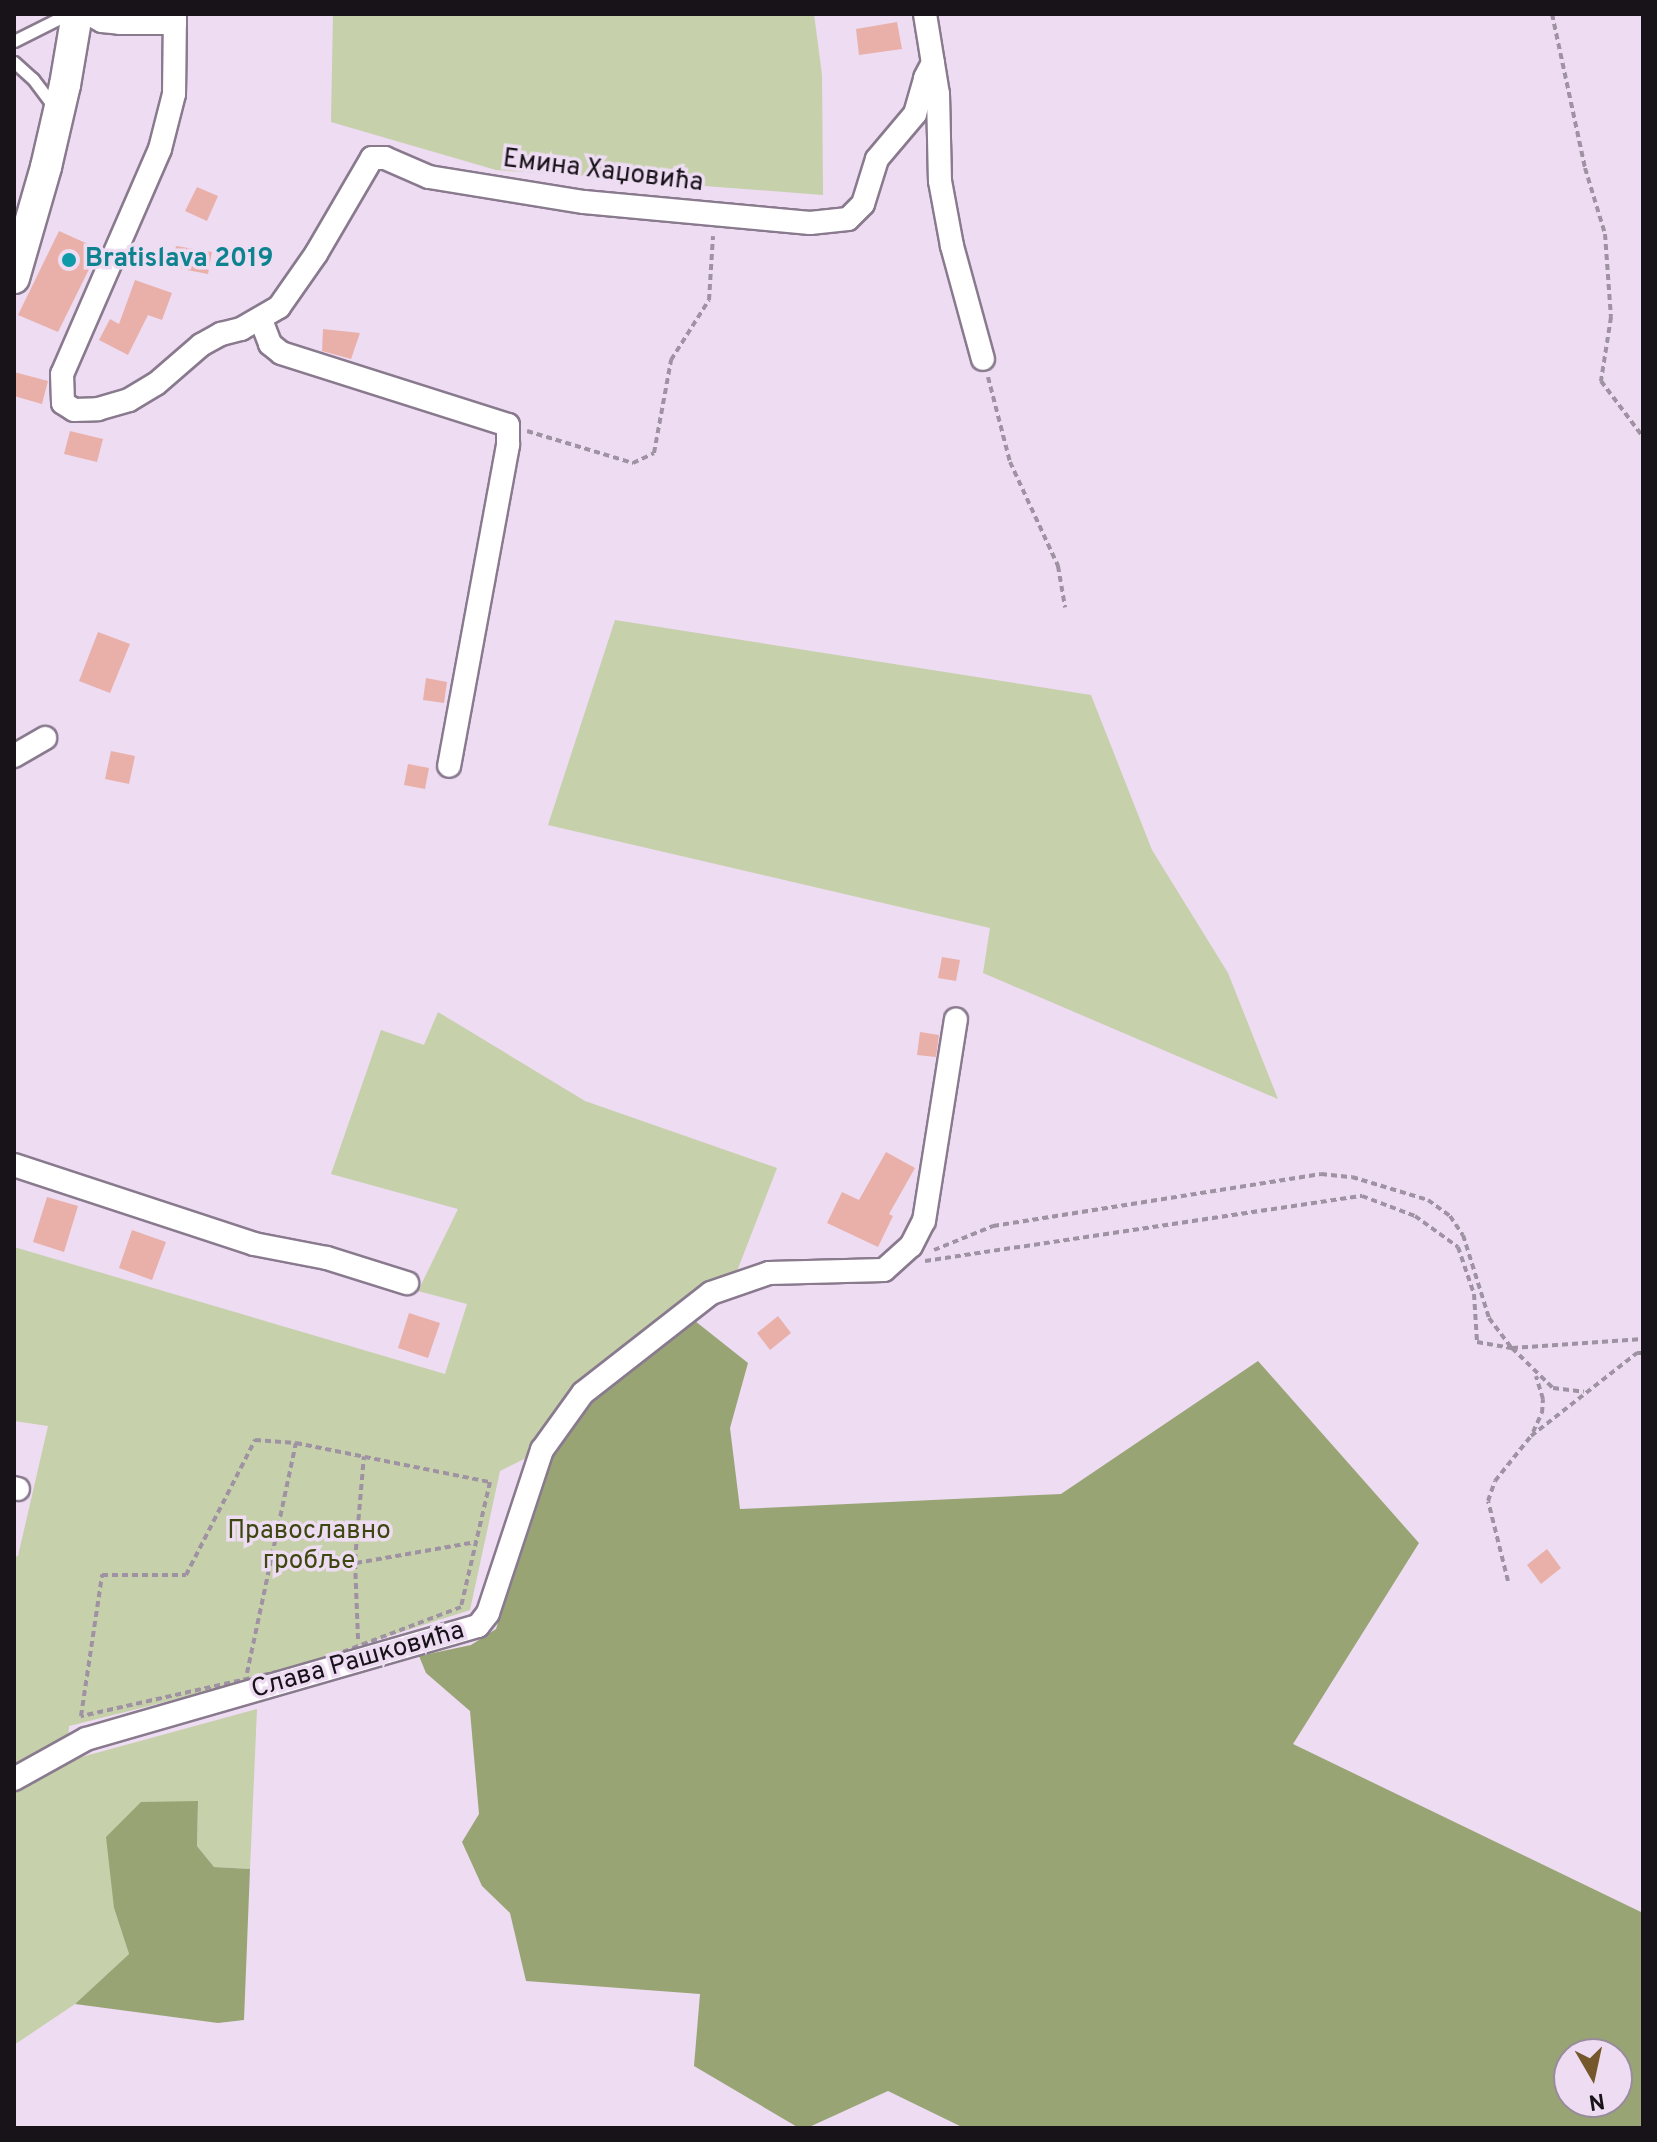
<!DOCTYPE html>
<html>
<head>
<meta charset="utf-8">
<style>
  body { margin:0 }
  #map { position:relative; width:1657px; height:2142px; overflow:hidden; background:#eddcf2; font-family:Overpass,sans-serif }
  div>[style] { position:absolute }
  .green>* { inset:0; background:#c6d0aa }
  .forest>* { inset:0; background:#99a475 }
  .building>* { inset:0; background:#e9b0aa }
  .path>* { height:4px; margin-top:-2px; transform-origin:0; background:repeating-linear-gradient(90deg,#9f92a3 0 6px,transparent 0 10px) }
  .roads { filter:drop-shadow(2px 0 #897a8e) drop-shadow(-2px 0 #897a8e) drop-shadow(0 2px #897a8e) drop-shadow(0 -2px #897a8e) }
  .service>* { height:11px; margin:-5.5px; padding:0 5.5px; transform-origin:5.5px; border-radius:5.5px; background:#fff }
  .minor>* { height:22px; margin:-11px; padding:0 11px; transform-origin:11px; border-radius:11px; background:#fff }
  .secondary>* { height:30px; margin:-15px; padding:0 15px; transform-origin:15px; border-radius:15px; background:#fff }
  .dots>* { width:22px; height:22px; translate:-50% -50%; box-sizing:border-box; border:4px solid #eddcf2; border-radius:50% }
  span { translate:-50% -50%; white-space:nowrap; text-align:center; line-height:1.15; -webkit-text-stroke:7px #eddcf2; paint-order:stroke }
  .street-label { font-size:26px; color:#181219 }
  .culture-label { font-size:26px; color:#0d838f; font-weight:700 }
  .left { translate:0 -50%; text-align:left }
  .park-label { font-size:26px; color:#3d470f }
  .frame { position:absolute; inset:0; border:16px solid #181219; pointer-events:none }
  .north { position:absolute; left:1553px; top:2038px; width:80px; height:80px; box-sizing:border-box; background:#eddcf2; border:2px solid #988b9b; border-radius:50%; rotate:171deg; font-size:22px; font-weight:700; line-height:32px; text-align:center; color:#181219 }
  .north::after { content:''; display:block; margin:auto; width:28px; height:36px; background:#75572c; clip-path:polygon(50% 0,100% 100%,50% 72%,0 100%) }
</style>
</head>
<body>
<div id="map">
  <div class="green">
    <i style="clip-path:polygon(333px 14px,814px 14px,822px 75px,823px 195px,496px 170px,331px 122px)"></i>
    <i style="clip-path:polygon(615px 620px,1091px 695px,1152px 850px,1228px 973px,1278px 1099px,983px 973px,990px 928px,548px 825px)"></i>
    <i style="clip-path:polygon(438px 1012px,585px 1101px,777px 1168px,732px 1284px,542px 1450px,500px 1471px,470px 1610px,245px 1682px,69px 1726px,67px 1761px,257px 1709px,250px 1869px,214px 1867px,197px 1846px,198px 1802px,114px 1908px,129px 1954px,75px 2004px,14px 2045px,14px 1557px,18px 1556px,48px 1426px,14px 1421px,14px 1247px,445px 1374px,467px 1304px,418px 1291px,458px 1209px,331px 1174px,381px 1030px,424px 1045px)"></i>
  </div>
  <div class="forest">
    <i style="clip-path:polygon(evenodd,690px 1317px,748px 1363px,730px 1428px,740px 1509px,1061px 1494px,1258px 1361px,1419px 1543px,1293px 1744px,1643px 1913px,1643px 2128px,964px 2128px,888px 2091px,807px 2128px,799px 2128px,694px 2066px,700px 1994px,526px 1981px,510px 1913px,482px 1886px,462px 1842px,479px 1814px,470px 1711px,426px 1673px,419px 1656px,471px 1645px,496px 1629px,550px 1455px,584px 1405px,690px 1317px,1569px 2054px,1617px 2054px,1617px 2102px,1569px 2102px,1569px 2054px)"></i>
    <i style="clip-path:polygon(198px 1801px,197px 1846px,214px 1867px,250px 1869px,244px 2020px,218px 2023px,75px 2004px,129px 1954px,114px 1908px,106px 1837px,141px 1802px)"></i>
  </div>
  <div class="building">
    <i style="clip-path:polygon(897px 22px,902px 49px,859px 55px,856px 29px)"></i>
    <i style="clip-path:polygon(197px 187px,218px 196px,207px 221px,185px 211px)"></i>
    <i style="clip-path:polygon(59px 231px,99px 249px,58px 332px,18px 315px)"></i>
    <i style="clip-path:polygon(176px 246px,212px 252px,208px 274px,172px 267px)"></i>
    <i style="clip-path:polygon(135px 280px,172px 293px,162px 320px,148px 315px,128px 355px,99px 340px,110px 319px,119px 324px)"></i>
    <i style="clip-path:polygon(323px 329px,360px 333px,351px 359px,322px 351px)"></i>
    <i style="clip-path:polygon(14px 372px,48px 381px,42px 404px,14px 396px)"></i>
    <i style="clip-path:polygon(70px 431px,103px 439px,97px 462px,64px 454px)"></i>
    <i style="clip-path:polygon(98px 632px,130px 644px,110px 693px,79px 681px)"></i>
    <i style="clip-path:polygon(426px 678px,447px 682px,444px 703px,423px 700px)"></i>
    <i style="clip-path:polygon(111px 751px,135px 756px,129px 784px,105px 779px)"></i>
    <i style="clip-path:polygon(408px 764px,429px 768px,425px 789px,404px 785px)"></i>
    <i style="clip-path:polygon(942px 957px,960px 960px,956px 981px,938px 978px)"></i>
    <i style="clip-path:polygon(920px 1032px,939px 1035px,936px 1057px,917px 1055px)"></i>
    <i style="clip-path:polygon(886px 1152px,915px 1168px,889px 1214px,893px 1216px,878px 1247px,827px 1223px,842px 1192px,859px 1200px)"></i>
    <i style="clip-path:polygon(47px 1197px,78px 1206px,64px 1252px,33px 1242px)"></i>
    <i style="clip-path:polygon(132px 1230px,166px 1242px,152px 1280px,119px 1268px)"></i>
    <i style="clip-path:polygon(409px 1313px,440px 1323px,428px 1358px,398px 1348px)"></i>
    <i style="clip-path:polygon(778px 1316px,791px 1333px,770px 1350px,757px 1333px)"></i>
    <i style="clip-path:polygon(1547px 1549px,1561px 1568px,1541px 1584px,1527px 1565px)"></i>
  </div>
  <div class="path">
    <i style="left:1552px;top:14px;width:157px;rotate:77.9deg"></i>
    <i style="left:1585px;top:168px;width:69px;rotate:73.1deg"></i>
    <i style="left:1605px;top:234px;width:83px;rotate:85.9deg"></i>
    <i style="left:1611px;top:317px;width:65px;rotate:98.9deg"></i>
    <i style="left:1601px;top:381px;width:70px;rotate:53.1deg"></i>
    <i style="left:988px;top:377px;width:88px;rotate:75.5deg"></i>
    <i style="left:1010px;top:462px;width:115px;rotate:65.2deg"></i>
    <i style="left:1058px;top:566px;width:42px;rotate:80.3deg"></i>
    <i style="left:527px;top:431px;width:111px;rotate:16.8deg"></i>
    <i style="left:633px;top:463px;width:23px;rotate:-25deg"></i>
    <i style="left:654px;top:453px;width:95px;rotate:-79.6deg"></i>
    <i style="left:671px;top:360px;width:71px;rotate:-57.7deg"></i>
    <i style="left:709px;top:300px;width:64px;rotate:-86.4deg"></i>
    <i style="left:934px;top:1250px;width:64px;rotate:-22.1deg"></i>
    <i style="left:993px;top:1226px;width:332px;rotate:-9deg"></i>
    <i style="left:1321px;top:1174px;width:31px;rotate:6deg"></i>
    <i style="left:1352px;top:1177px;width:79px;rotate:16.8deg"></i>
    <i style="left:1428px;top:1200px;width:27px;rotate:36deg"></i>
    <i style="left:1450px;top:1216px;width:23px;rotate:56deg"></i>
    <i style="left:1463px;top:1235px;width:87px;rotate:72.6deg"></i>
    <i style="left:1489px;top:1318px;width:38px;rotate:53deg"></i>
    <i style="left:1512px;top:1348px;width:57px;rotate:44.3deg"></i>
    <i style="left:1553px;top:1388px;width:31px;rotate:7deg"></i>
    <i style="left:925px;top:1261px;width:442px;rotate:-8.5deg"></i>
    <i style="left:1362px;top:1196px;width:57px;rotate:20.7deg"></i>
    <i style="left:1415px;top:1216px;width:53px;rotate:35.8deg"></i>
    <i style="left:1458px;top:1247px;width:50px;rotate:71.2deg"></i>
    <i style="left:1474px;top:1294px;width:48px;rotate:86.4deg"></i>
    <i style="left:1477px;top:1342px;width:36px;rotate:10deg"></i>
    <i style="left:1512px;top:1348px;width:131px;rotate:-3.9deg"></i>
    <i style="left:1533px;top:1432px;width:21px;rotate:-65deg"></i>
    <i style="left:1542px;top:1413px;width:14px;rotate:-86deg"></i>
    <i style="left:1543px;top:1399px;width:24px;rotate:-107deg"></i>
    <i style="left:255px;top:1440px;width:41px;rotate:4.2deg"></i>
    <i style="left:296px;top:1443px;width:198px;rotate:11.4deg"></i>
    <i style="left:490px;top:1482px;width:128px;rotate:103.1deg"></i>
    <i style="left:461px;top:1607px;width:164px;rotate:159.2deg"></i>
    <i style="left:308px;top:1665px;width:233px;rotate:167.3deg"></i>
    <i style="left:81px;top:1716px;width:143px;rotate:-81.5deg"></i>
    <i style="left:102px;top:1575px;width:84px"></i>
    <i style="left:186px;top:1575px;width:152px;rotate:-62.9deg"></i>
    <i style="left:356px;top:1563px;width:122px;rotate:-9.9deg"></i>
    <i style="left:1508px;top:1581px;width:82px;rotate:-104deg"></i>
    <i style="left:1488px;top:1501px;width:21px;rotate:-71deg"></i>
    <i style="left:1495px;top:1481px;width:58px;rotate:-51.3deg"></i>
    <i style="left:1531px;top:1436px;width:135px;rotate:-38.1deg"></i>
    <i style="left:1637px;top:1353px;width:6px"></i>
    <i style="left:358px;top:1639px;width:79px;rotate:-92.2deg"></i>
    <i style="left:355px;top:1560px;width:104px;rotate:-85.1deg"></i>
    <i style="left:247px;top:1673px;width:235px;rotate:-78deg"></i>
  </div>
  <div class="roads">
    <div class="service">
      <i style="left:14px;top:41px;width:60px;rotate:-26.6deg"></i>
      <i style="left:14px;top:62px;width:25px;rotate:42deg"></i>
      <i style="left:33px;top:79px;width:38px;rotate:53deg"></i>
    </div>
    <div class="minor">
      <i style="left:89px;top:14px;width:15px;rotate:28deg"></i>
      <i style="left:102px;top:21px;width:18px;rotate:6deg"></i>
      <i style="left:120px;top:23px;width:55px"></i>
      <i style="left:175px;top:14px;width:80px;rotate:90.7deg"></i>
      <i style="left:174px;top:94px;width:57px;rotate:104.3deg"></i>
      <i style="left:160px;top:149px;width:245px;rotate:113.5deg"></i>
      <i style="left:62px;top:374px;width:29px;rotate:88deg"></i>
      <i style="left:63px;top:403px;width:13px;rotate:32deg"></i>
      <i style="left:74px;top:410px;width:24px;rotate:-2deg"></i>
      <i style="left:98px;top:409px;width:32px;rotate:-16deg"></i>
      <i style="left:129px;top:400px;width:31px;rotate:-31deg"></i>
      <i style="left:156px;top:384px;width:60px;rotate:-40.9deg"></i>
      <i style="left:201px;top:345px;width:23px;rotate:-29deg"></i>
      <i style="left:221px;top:334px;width:21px;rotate:-14deg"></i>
      <i style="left:241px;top:329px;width:44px;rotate:-30.1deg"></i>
      <i style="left:279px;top:307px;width:65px;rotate:-55.1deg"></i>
      <i style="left:316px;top:254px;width:111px;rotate:-59.7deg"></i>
      <i style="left:372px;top:158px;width:13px"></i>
      <i style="left:385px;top:158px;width:48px;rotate:23.4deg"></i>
      <i style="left:429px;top:177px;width:157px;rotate:9.2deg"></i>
      <i style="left:584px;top:202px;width:227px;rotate:5.3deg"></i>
      <i style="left:810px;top:223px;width:38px;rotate:-6deg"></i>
      <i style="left:848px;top:219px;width:21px;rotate:-45deg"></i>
      <i style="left:863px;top:204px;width:47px;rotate:-72.7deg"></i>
      <i style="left:877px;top:159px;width:59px;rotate:-49.8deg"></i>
      <i style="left:915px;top:114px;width:37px;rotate:-74deg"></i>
      <i style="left:925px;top:78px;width:17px;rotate:-62deg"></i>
      <i style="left:925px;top:14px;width:81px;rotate:80.8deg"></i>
      <i style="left:938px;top:94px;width:87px;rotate:88.7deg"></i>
      <i style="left:940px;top:181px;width:66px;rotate:79.5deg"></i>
      <i style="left:952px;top:246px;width:117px;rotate:74.7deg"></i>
      <i style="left:261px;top:320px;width:26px;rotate:69deg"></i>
      <i style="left:270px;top:344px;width:14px;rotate:39deg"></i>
      <i style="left:281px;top:353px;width:238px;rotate:17.6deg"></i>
      <i style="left:508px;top:425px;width:20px;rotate:90deg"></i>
      <i style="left:508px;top:445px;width:326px;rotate:100.4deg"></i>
      <i style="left:14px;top:756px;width:36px;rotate:-30deg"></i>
      <i style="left:14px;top:1165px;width:253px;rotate:18.2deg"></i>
      <i style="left:254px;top:1244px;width:74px;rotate:10.9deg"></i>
      <i style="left:327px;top:1258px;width:84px;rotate:17.4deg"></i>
      <i style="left:14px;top:1488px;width:4px;rotate:14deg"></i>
      <i style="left:14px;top:1779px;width:82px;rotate:-29.1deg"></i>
      <i style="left:86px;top:1739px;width:408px;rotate:-16.1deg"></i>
      <i style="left:478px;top:1626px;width:16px;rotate:-52deg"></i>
      <i style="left:488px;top:1613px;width:172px;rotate:-71.7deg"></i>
      <i style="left:542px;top:1450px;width:70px;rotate:-54.3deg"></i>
      <i style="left:583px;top:1393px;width:162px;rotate:-38deg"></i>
      <i style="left:711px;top:1293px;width:61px;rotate:-19deg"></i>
      <i style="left:769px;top:1273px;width:115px;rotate:-1.5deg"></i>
      <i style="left:884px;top:1270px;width:36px;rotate:-42deg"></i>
      <i style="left:911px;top:1246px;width:28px;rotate:-63deg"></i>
      <i style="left:924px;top:1221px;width:204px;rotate:-81deg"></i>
    </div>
    <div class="secondary">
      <i style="left:14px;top:278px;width:116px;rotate:-73.9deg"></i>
      <i style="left:46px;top:167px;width:84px;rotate:-77deg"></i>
      <i style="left:65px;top:85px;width:72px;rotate:-80.4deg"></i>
    </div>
  </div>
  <div class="dots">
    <i style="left:69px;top:260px;background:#0f9aa8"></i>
  </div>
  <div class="street-label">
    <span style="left:603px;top:172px;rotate:7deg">Емина Хаџовића</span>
    <span style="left:358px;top:1661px;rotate:-16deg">Слава Рашковића</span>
  </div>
  <div class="culture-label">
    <span class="left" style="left:85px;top:260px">Bratislava 2019</span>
  </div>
  <div class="park-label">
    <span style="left:309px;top:1547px">Православно<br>гробље</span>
  </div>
  <div class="frame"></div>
  <div class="north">N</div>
</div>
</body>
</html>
